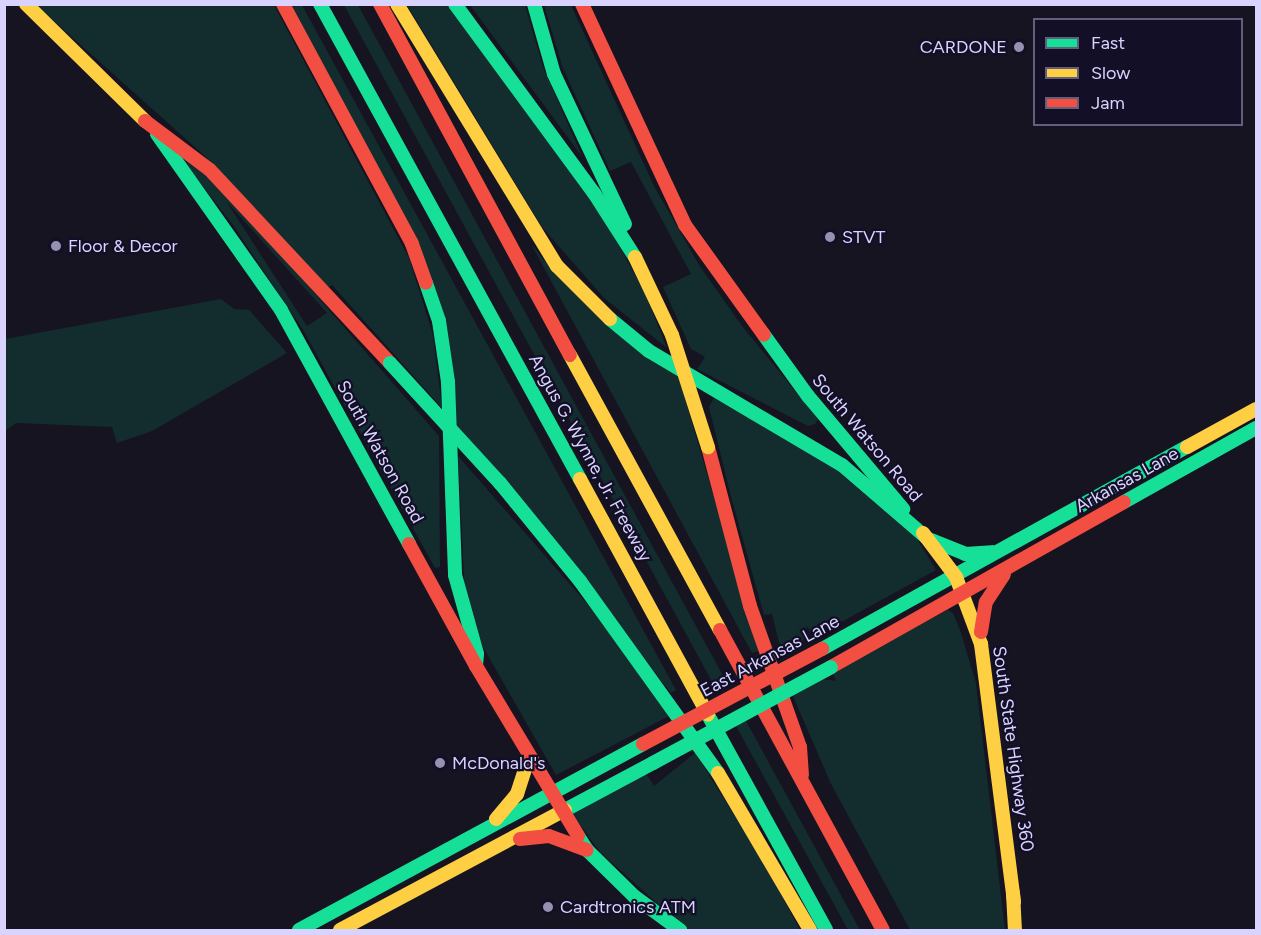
<!DOCTYPE html>
<html>
<head>
<meta charset="utf-8">
<style>
  body { margin:0 }
  #map { position:relative; width:1261px; height:935px; overflow:hidden; background:#161421; font-family:Figtree,sans-serif }
  div>[style] { position:absolute }
  .green>* { inset:0; background:#132c2d }
  .fast>* { height:14px; margin:-7px; padding:0 7px; transform-origin:7px; border-radius:7px; background:#16e098 }
  .slow>* { height:14px; margin:-7px; padding:0 7px; transform-origin:7px; border-radius:7px; background:#ffcf43 }
  .jam>* { height:14px; margin:-7px; padding:0 7px; transform-origin:7px; border-radius:7px; background:#f24e42 }
  .fast-bridge>* { height:14px; margin:-7px; padding:0 7px; transform-origin:7px; border-radius:7px; background:#16e098 }
  .slow-bridge>* { height:14px; margin:-7px; padding:0 7px; transform-origin:7px; border-radius:7px; background:#ffcf43 }
  .jam-bridge>* { height:14px; margin:-7px; padding:0 7px; transform-origin:7px; border-radius:7px; background:#f24e42 }
  .dots>* { width:16px; height:16px; translate:-50% -50%; box-sizing:border-box; border:3px solid #130f26; border-radius:50% }
  span { translate:-50% -50%; white-space:nowrap; text-align:center; line-height:1.15; -webkit-text-stroke:4.5px #130f26; paint-order:stroke }
  .poi-label { font-size:18px; color:#d9d4ff }
  .right { translate:-100% -50%; text-align:right }
  .left { translate:0 -50%; text-align:left }
  .street-label { font-size:18px; color:#d9d4ff }
  .frame { position:absolute; inset:0; border:6px solid #d9d4ff; pointer-events:none }
  .legend { position:absolute; left:1033px; top:18px; width:210px; height:108px; box-sizing:border-box; background:#130f26; border:2px solid #625e7d; margin:0; padding:8px 10px; list-style:none; font-size:18px; color:#d9d4ff }
  .legend li { display:flex; align-items:center; gap:12px; height:30px }
  .legend b { width:30px; border:2px solid #625e7d }
</style>
</head>
<body>
<div id="map">
  <div class="green">
    <i style="clip-path:polygon(36px 5px,274px 5px,409px 258px,433px 335px,442px 408px,332px 285px,328px 288px,206px 157px)"></i>
    <i style="clip-path:polygon(289px 5px,302px 5px,676px 690px,671px 693px,455px 423px,437px 292px)"></i>
    <i style="clip-path:polygon(344px 5px,358px 5px,727px 683px,716px 689px)"></i>
    <i style="clip-path:polygon(407px 5px,447px 5px,602px 215px,644px 291px,667px 348px,604px 298px,542px 227px)"></i>
    <i style="clip-path:polygon(470px 5px,525px 5px,543px 67px,583px 158px)"></i>
    <i style="clip-path:polygon(544px 5px,571px 5px,654px 186px,699px 265px,742px 326px,818px 419px,815px 424px,808px 426px,697px 369px,705px 357px,691px 349px,663px 287px,691px 274px,631px 162px,610px 171px,562px 66px)"></i>
    <i style="clip-path:polygon(evenodd,178px 148px,255px 225px,439px 436px,440px 567px,435px 568px,303px 330px,233px 225px,176px 152px,178px 148px,226px 201px,327px 313px,307px 326px,226px 201px)"></i>
    <i style="clip-path:polygon(530px 242px,544px 260px,679px 378px,759px 651px,752px 653px)"></i>
    <i style="clip-path:polygon(221px 299px,234px 309px,249px 310px,287px 353px,152px 431px,117px 443px,112px 427px,16px 423px,5px 431px,5px 339px)"></i>
    <i style="clip-path:polygon(714px 398px,812px 449px,917px 539px,936px 570px,814px 637px,807px 626px,803px 642px,782px 654px,772px 614px,764px 615px,731px 497px,709px 407px)"></i>
    <i style="clip-path:polygon(458px 456px,602px 621px,671px 715px,556px 775px,475px 633px,465px 598px)"></i>
    <i style="clip-path:polygon(948px 610px,953px 613px,960px 630px,976px 683px,1005px 930px,910px 930px,831px 784px,792px 694px,822px 679px,836px 681px,832px 671px)"></i>
    <i style="clip-path:polygon(745px 719px,860px 930px,848px 930px,736px 726px)"></i>
    <i style="clip-path:polygon(695px 753px,762px 859px,800px 930px,687px 930px,600px 852px,572px 814px,646px 773px,654px 786px)"></i>
  </div>
  <div class="fast">
    <i style="left:320px;top:4px;width:542px;rotate:61.31deg"></i>
    <i style="left:455px;top:4px;width:235px;rotate:53.7deg"></i>
    <i style="left:594px;top:193px;width:76px;rotate:57.4deg"></i>
    <i style="left:534px;top:4px;width:73px;rotate:74.1deg"></i>
    <i style="left:554px;top:74px;width:166px;rotate:64.7deg"></i>
    <i style="left:157px;top:134px;width:215px;rotate:54.8deg"></i>
    <i style="left:281px;top:310px;width:267px;rotate:61.3deg"></i>
    <i style="left:426px;top:283px;width:40px;rotate:71.1deg"></i>
    <i style="left:439px;top:321px;width:62px;rotate:81.6deg"></i>
    <i style="left:448px;top:382px;width:193px;rotate:87.9deg"></i>
    <i style="left:455px;top:575px;width:82px;rotate:74.4deg"></i>
    <i style="left:477px;top:654px;width:12px;rotate:95deg"></i>
    <i style="left:610px;top:319px;width:50px;rotate:39.4deg"></i>
    <i style="left:649px;top:351px;width:224px;rotate:30.6deg"></i>
    <i style="left:842px;top:465px;width:113px;rotate:40.7deg"></i>
    <i style="left:764px;top:335px;width:75px;rotate:54.2deg"></i>
    <i style="left:808px;top:396px;width:148px;rotate:49.9deg"></i>
    <i style="left:500px;top:483px;width:127px;rotate:50.8deg"></i>
    <i style="left:580px;top:581px;width:236px;rotate:54.3deg"></i>
    <i style="left:1124px;top:502px;width:151px;rotate:-29.3deg"></i>
    <i style="left:931px;top:540px;width:37px;rotate:22deg"></i>
    <i style="left:965px;top:554px;width:27px;rotate:-4deg"></i>
    <i style="left:822px;top:649px;width:417px;rotate:-29deg"></i>
    <i style="left:708px;top:715px;width:245px;rotate:61.2deg"></i>
    <i style="left:565px;top:810px;width:100px;rotate:-28.1deg"></i>
    <i style="left:578px;top:836px;width:17px;rotate:57deg"></i>
    <i style="left:587px;top:850px;width:67px;rotate:44.4deg"></i>
    <i style="left:635px;top:897px;width:56px;rotate:36.3deg"></i>
    <i style="left:299px;top:930px;width:391px;rotate:-28.4deg"></i>
  </div>
  <div class="slow">
    <i style="left:26px;top:4px;width:167px;rotate:44.5deg"></i>
    <i style="left:397px;top:4px;width:307px;rotate:58.6deg"></i>
    <i style="left:557px;top:266px;width:75px;rotate:45deg"></i>
    <i style="left:570px;top:355px;width:313px;rotate:61.4deg"></i>
    <i style="left:1187px;top:447px;width:79px;rotate:-28.8deg"></i>
    <i style="left:580px;top:479px;width:268px;rotate:61.5deg"></i>
    <i style="left:923px;top:533px;width:55px;rotate:53.1deg"></i>
    <i style="left:956px;top:577px;width:72px;rotate:69.5deg"></i>
    <i style="left:981px;top:644px;width:260px;rotate:82.7deg"></i>
    <i style="left:718px;top:773px;width:182px;rotate:59.6deg"></i>
    <i style="left:496px;top:819px;width:33px;rotate:-50deg"></i>
    <i style="left:517px;top:794px;width:40px;rotate:-72deg"></i>
    <i style="left:1013px;top:893px;width:37px;rotate:87deg"></i>
    <i style="left:340px;top:930px;width:255px;rotate:-28.1deg"></i>
  </div>
  <div class="jam">
    <i style="left:283px;top:4px;width:272px;rotate:61.7deg"></i>
    <i style="left:412px;top:244px;width:41px;rotate:70.3deg"></i>
    <i style="left:380px;top:4px;width:399px;rotate:61.6deg"></i>
    <i style="left:582px;top:4px;width:244px;rotate:65deg"></i>
    <i style="left:685px;top:225px;width:135px;rotate:54.3deg"></i>
    <i style="left:145px;top:121px;width:81px;rotate:37deg"></i>
    <i style="left:210px;top:170px;width:264px;rotate:47deg"></i>
    <i style="left:708px;top:447px;width:164px;rotate:75.2deg"></i>
    <i style="left:750px;top:606px;width:150px;rotate:70.5deg"></i>
    <i style="left:800px;top:747px;width:28px;rotate:86deg"></i>
    <i style="left:409px;top:544px;width:139px;rotate:61.2deg"></i>
    <i style="left:476px;top:666px;width:198px;rotate:59deg"></i>
    <i style="left:720px;top:630px;width:341px;rotate:61.5deg"></i>
    <i style="left:981px;top:632px;width:30px;rotate:-81deg"></i>
    <i style="left:986px;top:602px;width:33px;rotate:-57deg"></i>
    <i style="left:831px;top:667px;width:336px;rotate:-29.4deg"></i>
    <i style="left:520px;top:839px;width:29px;rotate:-6deg"></i>
    <i style="left:549px;top:836px;width:40px;rotate:20.2deg"></i>
  </div>
  <div class="fast-bridge">
    <i style="left:390px;top:363px;width:163px;rotate:47.5deg"></i>
    <i style="left:653px;top:763px;width:202px;rotate:-28.3deg"></i>
  </div>
  <div class="slow-bridge">
    <i style="left:635px;top:257px;width:86px;rotate:64.6deg"></i>
    <i style="left:672px;top:335px;width:118px;rotate:72.2deg"></i>
  </div>
  <div class="jam-bridge">
    <i style="left:643px;top:744px;width:203px;rotate:-28deg"></i>
  </div>
  <div class="dots">
    <i style="left:1019px;top:47px;background:#9591b1"></i>
    <i style="left:830px;top:237px;background:#9591b1"></i>
    <i style="left:56px;top:246px;background:#9591b1"></i>
    <i style="left:440px;top:763px;background:#9591b1"></i>
    <i style="left:548px;top:907px;background:#9591b1"></i>
  </div>
  <div class="poi-label">
    <span class="right" style="left:1007px;top:47px">CARDONE</span>
    <span class="left" style="left:842px;top:237px">STVT</span>
    <span class="left" style="left:68px;top:246px">Floor &amp; Decor</span>
    <span class="left" style="left:452px;top:763px">McDonald's</span>
    <span class="left" style="left:560px;top:907px">Cardtronics ATM</span>
  </div>
  <div class="street-label">
    <span style="left:867px;top:438px;rotate:50deg">South Watson Road</span>
    <span style="left:380px;top:452px;rotate:61deg">South Watson Road</span>
    <span style="left:590px;top:458px;rotate:61deg">Angus G. Wynne, Jr. Freeway</span>
    <span style="left:1127px;top:480px;rotate:-29deg">Arkansas Lane</span>
    <span style="left:770px;top:656px;rotate:-28deg">East Arkansas Lane</span>
    <span style="left:1013px;top:749px;rotate:82deg">South State Highway 360</span>
  </div>
  <div class="frame"></div>
  <ul class="legend">
  <li><b style="height:8px;background:#16e098"></b>Fast</li>
  <li><b style="height:8px;background:#ffcf43"></b>Slow</li>
  <li><b style="height:8px;background:#f24e42"></b>Jam</li>
  </ul>
</div>
</body>
</html>
